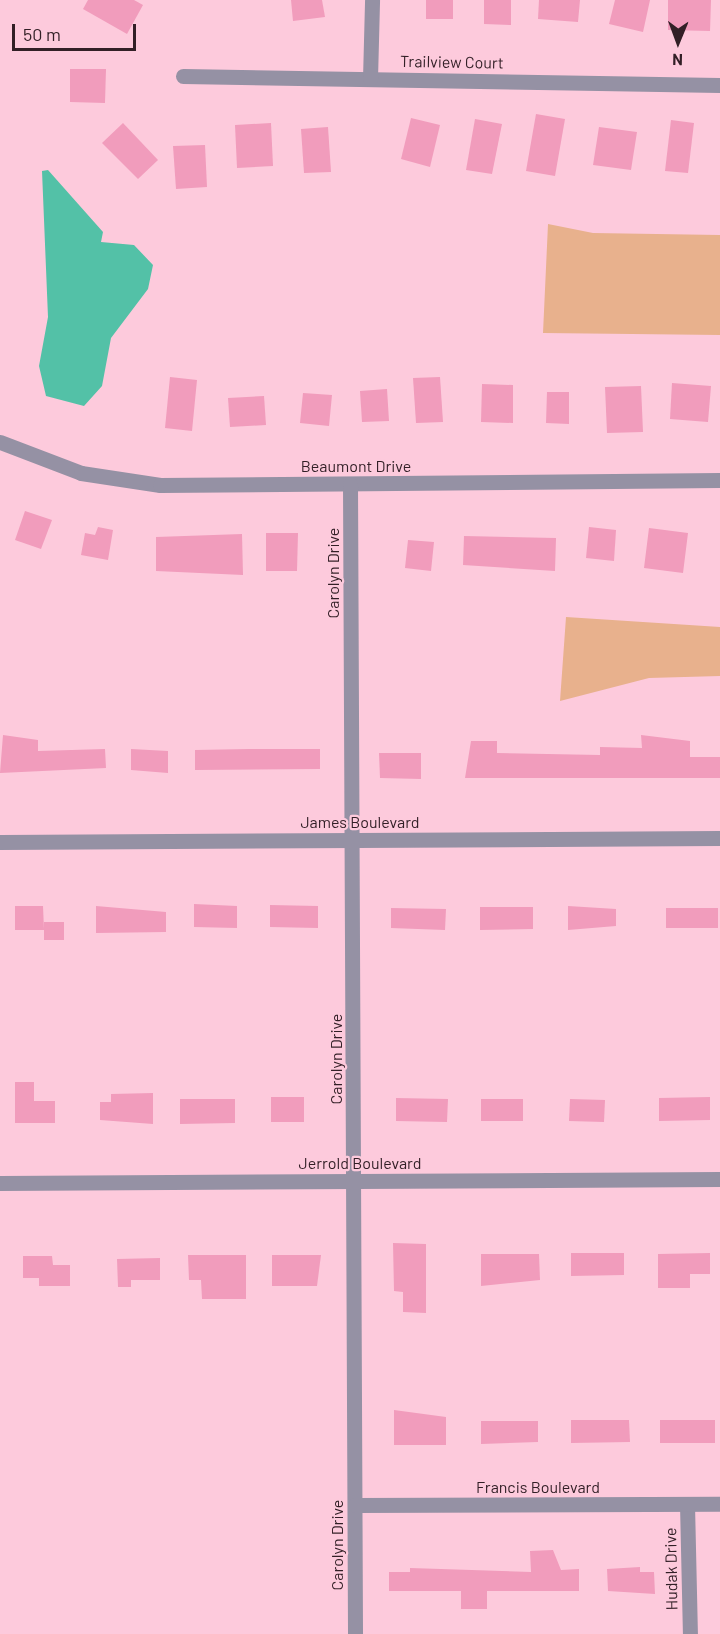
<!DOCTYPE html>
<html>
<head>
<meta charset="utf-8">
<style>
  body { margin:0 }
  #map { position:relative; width:720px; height:1634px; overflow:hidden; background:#fdcadc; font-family:Barlow,sans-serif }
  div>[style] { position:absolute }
  .green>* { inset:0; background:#e8b18d }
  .water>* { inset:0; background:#53c1a7 }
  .building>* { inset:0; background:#f19cbc }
  .minor>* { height:15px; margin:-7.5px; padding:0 7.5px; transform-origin:7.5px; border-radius:7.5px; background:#9591a4 }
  span { translate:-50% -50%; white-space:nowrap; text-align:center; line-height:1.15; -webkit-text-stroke:4.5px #fdcadc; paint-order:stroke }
  .street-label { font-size:16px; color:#321f26 }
  .north { position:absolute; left:648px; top:12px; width:60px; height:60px; -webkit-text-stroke:4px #fdcadc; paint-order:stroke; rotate:181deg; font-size:16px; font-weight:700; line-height:24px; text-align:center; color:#321f26 }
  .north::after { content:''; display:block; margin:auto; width:21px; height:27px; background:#321f26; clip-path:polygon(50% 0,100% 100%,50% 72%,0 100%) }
  .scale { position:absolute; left:12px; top:24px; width:124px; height:27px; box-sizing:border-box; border:3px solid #321f26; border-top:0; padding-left:8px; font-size:18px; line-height:21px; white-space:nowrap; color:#321f26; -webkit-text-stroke:4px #fdcadc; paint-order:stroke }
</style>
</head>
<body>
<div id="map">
  <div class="green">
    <i style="clip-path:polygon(548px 224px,593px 233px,720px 235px,720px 335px,543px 333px)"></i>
    <i style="clip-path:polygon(566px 617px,720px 627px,720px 676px,649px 678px,560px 701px)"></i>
  </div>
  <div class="water">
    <i style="clip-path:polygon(48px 170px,103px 232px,101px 242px,134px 245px,153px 265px,148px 289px,111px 338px,102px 386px,84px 406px,46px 396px,39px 366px,48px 317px,42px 171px)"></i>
  </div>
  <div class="building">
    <i style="clip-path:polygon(88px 0,134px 0,143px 5px,127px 34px,83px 9px)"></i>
    <i style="clip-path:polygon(291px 0,322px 0,325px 17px,293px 21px)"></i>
    <i style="clip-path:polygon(426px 0,453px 0,453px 19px,426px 19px)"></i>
    <i style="clip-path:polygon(484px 0,511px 0,511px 25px,484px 24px)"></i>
    <i style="clip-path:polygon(539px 0,580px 0,578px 22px,538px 19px)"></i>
    <i style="clip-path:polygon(615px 0,650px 0,643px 32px,609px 24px)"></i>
    <i style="clip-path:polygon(668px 0,711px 0,710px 31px,668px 30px)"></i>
    <i style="clip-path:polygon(70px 69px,106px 69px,105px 103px,70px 102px)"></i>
    <i style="clip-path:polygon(536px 114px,565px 119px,555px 176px,526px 171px)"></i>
    <i style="clip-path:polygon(411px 118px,440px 125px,430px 167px,401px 159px)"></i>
    <i style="clip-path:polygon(475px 119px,502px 124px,492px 174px,466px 170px)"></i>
    <i style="clip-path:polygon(671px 120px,694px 123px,688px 173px,665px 171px)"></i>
    <i style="clip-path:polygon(123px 123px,158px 160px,138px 179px,102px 143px)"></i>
    <i style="clip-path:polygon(271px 123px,273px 166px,237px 168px,235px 125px)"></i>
    <i style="clip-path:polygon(328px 127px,331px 172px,304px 173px,301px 129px)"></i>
    <i style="clip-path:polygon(599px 127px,637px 132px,631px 170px,593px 165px)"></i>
    <i style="clip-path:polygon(205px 145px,207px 187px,176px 189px,173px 146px)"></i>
    <i style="clip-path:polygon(170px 377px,197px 380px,192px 431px,165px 428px)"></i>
    <i style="clip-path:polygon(440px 377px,443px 422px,416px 423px,413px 378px)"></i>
    <i style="clip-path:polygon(672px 383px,711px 386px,708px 422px,670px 419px)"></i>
    <i style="clip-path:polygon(482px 384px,513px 385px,513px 423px,481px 422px)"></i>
    <i style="clip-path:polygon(641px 386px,643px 432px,607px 433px,605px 387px)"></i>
    <i style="clip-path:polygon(387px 389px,389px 421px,362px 422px,360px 391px)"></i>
    <i style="clip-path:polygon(547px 392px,569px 392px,569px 424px,546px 423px)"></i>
    <i style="clip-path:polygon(303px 393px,332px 395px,329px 426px,300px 423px)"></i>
    <i style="clip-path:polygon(264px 396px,266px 425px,230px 427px,228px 398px)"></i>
    <i style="clip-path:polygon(25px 511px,52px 520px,41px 549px,15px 540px)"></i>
    <i style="clip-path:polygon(98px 527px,113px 530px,108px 560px,81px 555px,85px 533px,95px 535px)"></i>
    <i style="clip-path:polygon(589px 527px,616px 530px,614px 561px,586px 558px)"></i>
    <i style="clip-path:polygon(649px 528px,688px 533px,683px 573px,644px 568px)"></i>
    <i style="clip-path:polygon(266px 533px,298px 533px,297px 571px,266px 571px)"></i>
    <i style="clip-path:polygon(242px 534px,243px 575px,156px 571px,156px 537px)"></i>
    <i style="clip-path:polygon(464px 536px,556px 538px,555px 571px,463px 565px)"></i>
    <i style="clip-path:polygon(408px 540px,434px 542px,431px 571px,405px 568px)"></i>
    <i style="clip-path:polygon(3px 735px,38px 740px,38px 751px,105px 749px,106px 768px,0 773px)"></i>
    <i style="clip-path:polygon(641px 735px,690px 741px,690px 757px,720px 757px,720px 778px,465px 778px,471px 741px,497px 741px,497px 753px,600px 755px,600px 747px,642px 748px)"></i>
    <i style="clip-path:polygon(131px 749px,168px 751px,168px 773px,131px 770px)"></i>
    <i style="clip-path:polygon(249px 749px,320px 749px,320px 769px,195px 770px,195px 750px)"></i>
    <i style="clip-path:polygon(379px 753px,421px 753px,421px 779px,380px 778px)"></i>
    <i style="clip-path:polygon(194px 904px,237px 906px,237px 928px,194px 927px)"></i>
    <i style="clip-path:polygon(270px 905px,318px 906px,318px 928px,270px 927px)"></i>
    <i style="clip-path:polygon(15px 906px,43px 906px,44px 930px,15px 930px)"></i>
    <i style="clip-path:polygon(96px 906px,166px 912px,166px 932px,96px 933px)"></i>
    <i style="clip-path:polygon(568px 906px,616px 909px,616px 926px,568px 930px)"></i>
    <i style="clip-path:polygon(480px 907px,533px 907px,533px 929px,480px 930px)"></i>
    <i style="clip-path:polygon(391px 908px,446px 909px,445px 930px,391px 928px)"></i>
    <i style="clip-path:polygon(666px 908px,718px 908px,718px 928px,666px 928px)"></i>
    <i style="clip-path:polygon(44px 922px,64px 922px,64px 940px,44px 940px)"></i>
    <i style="clip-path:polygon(15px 1082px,34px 1082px,34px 1101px,55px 1101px,55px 1123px,15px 1123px)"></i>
    <i style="clip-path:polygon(153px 1093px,153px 1124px,100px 1120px,100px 1102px,111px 1102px,111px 1094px)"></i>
    <i style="clip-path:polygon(271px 1097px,304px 1097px,304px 1122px,271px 1122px)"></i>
    <i style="clip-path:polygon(710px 1097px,710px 1120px,659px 1121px,659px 1098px)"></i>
    <i style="clip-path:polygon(396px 1098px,448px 1099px,447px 1122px,396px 1121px)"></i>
    <i style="clip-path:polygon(180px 1099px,235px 1099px,235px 1123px,180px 1124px)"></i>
    <i style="clip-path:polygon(481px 1099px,523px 1099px,523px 1121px,481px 1121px)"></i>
    <i style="clip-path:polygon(570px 1099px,605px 1100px,604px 1122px,569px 1121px)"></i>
    <i style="clip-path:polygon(393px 1243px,426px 1244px,426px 1313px,403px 1312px,403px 1292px,394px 1291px)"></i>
    <i style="clip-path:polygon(571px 1253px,624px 1253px,624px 1275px,571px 1276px)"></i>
    <i style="clip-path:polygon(710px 1253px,710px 1274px,690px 1274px,690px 1288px,658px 1288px,658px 1254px)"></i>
    <i style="clip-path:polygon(481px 1254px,539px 1254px,540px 1280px,481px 1286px)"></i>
    <i style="clip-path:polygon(188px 1255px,246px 1255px,246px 1299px,202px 1299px,201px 1280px,189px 1280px)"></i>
    <i style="clip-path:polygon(272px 1255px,321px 1255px,317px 1286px,272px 1286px)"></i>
    <i style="clip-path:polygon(23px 1256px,52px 1256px,53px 1265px,70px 1265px,70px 1286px,39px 1286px,39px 1278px,23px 1278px)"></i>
    <i style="clip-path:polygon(160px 1258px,160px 1280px,131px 1280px,131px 1287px,118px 1287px,117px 1259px)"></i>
    <i style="clip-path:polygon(394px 1410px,446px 1417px,446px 1445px,394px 1445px)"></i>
    <i style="clip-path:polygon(571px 1420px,629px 1420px,630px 1442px,571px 1443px)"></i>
    <i style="clip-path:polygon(660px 1420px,715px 1420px,715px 1443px,660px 1443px)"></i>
    <i style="clip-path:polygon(481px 1421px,538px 1421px,538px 1442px,481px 1444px)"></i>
    <i style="clip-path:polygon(553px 1550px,561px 1570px,579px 1569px,579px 1591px,487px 1591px,487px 1609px,461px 1609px,461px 1591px,389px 1591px,389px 1572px,410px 1572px,410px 1568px,531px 1572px,530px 1551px)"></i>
    <i style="clip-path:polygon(640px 1567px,640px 1572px,654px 1572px,655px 1594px,608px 1591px,607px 1569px)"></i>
  </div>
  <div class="minor">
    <i style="left:183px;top:76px;width:537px;rotate:0.96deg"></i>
    <i style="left:370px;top:79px;width:79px;rotate:-88.5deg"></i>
    <i style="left:0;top:442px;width:87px;rotate:20.9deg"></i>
    <i style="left:81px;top:473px;width:80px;rotate:8.6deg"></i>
    <i style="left:160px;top:485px;width:560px;rotate:-0.51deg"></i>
    <i style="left:350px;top:484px;width:1150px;rotate:89.75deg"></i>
    <i style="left:0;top:842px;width:720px;rotate:-0.32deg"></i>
    <i style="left:0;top:1183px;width:720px;rotate:-0.32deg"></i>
    <i style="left:687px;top:1504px;width:130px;rotate:88.7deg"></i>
    <i style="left:355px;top:1505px;width:365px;rotate:-0.2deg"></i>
  </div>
  <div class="street-label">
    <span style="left:452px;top:62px;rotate:1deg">Trailview Court</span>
    <span style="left:356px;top:466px">Beaumont Drive</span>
    <span style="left:333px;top:573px;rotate:-90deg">Carolyn Drive</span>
    <span style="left:360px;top:822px">James Boulevard</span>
    <span style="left:336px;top:1059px;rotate:-90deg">Carolyn Drive</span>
    <span style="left:360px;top:1163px">Jerrold Boulevard</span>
    <span style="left:538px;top:1487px">Francis Boulevard</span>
    <span style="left:337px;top:1545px;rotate:-90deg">Carolyn Drive</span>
    <span style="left:671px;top:1569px;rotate:-91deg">Hudak Drive</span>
  </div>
  <div class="north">N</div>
  <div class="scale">50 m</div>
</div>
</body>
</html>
